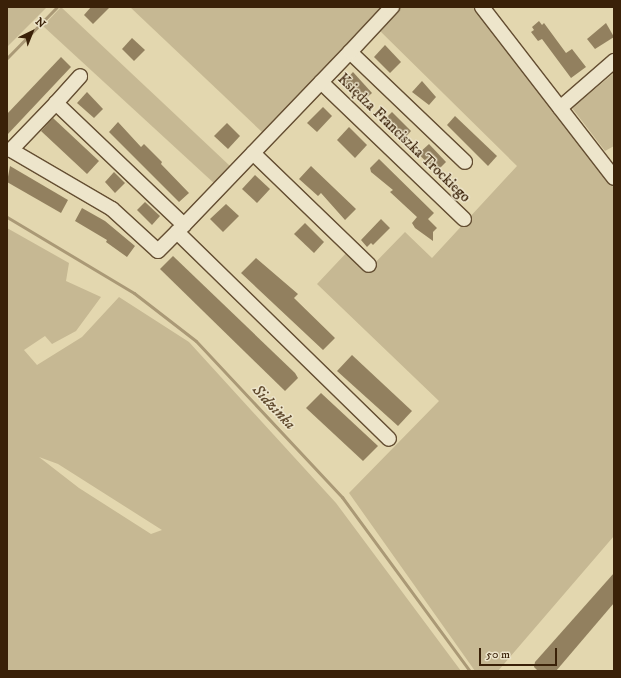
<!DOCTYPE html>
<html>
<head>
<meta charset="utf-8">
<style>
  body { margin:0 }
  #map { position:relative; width:621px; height:678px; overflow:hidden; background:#e3d7af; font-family:"IM FELL DW Pica",serif }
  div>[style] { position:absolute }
  .green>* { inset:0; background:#c6b893 }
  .stream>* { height:3px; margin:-1.5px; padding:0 1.5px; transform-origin:1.5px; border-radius:1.5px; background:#aa9976 }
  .building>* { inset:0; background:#92805f }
  .roads { filter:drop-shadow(1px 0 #644e32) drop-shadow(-1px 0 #644e32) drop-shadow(0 1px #644e32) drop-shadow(0 -1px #644e32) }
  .minor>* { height:14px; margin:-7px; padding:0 7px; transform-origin:7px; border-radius:7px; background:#ede5cb }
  span { translate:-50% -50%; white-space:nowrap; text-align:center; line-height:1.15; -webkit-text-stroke:3px #ede5cb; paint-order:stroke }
  .street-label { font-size:15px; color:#3a2108 }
  .water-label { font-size:16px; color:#614b2e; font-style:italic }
  .frame { position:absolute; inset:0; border:8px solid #3a2108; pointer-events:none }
  .north { position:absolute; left:12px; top:12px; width:40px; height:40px; -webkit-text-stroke:3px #ede5cb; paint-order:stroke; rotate:43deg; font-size:11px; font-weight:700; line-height:16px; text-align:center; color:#3a2108 }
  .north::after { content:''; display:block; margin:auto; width:14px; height:18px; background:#3a2108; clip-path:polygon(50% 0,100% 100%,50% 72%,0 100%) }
  .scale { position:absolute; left:479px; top:648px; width:78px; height:18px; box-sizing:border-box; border:2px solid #3a2108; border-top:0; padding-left:5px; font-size:12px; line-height:14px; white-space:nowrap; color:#3a2108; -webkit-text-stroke:3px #ede5cb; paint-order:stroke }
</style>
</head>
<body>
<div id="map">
  <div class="green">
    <i style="clip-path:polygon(7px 7px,47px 7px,7px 47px)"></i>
    <i style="clip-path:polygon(61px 7px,230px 166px,216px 185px,43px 26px)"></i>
    <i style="clip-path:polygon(130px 7px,383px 7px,263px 133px)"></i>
    <i style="clip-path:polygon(400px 7px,475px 7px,614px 188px,614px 536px,498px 671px,475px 671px,349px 493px,439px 401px,317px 284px,349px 250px,369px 269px,405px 232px,432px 258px,517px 166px,378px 29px)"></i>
    <i style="clip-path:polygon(614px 73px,614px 146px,605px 151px,572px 108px)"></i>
    <i style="clip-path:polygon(evenodd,7px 228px,69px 263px,66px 281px,101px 297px,76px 331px,52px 344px,45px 336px,24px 350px,37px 365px,82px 337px,119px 297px,189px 342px,336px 503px,461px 671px,7px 671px,7px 228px,39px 457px,58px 464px,162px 530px,151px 534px,79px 488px,39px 457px)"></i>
  </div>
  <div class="stream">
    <i style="left:7px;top:58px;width:71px;rotate:-45.6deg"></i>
    <i style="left:7px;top:217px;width:148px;rotate:30.9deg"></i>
    <i style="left:134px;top:293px;width:78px;rotate:37.7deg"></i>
    <i style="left:196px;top:341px;width:214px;rotate:46.9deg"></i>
    <i style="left:342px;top:497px;width:216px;rotate:53.7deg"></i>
  </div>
  <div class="building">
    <i style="clip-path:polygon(91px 7px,110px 7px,93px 24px,84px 15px)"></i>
    <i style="clip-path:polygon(539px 21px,542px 25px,544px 23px,566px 53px,572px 49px,586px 67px,571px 78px,542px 39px,538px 41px,531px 32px,534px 30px,532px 27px)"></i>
    <i style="clip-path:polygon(606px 23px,614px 37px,595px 49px,587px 39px)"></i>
    <i style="clip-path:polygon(132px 38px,145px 50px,134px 61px,122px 49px)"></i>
    <i style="clip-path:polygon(385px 45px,401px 62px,390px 73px,374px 57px)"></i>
    <i style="clip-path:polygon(61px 57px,71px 67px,7px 135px,7px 114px)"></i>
    <i style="clip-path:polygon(353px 72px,372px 93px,364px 100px,343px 83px)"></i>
    <i style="clip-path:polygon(422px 81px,436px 97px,429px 105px,412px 92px)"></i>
    <i style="clip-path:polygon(87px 92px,103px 109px,94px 118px,77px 103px)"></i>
    <i style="clip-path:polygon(323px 107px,332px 116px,317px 132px,307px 123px)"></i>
    <i style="clip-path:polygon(392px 112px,411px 131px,403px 140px,383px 121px)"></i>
    <i style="clip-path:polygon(455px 116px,497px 156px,488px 166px,447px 125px)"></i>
    <i style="clip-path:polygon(53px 118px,99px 161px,87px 174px,41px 131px)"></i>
    <i style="clip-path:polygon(118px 122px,141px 147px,144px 144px,162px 162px,161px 164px,189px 193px,179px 202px,109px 132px)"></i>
    <i style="clip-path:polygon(227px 123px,240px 136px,228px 149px,214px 136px)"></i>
    <i style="clip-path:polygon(349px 127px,367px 145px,355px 158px,337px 140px)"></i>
    <i style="clip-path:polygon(429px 144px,446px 162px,437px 171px,418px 154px)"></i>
    <i style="clip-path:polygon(379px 159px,434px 213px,428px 219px,437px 228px,433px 232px,433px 241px,415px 228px,412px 223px,417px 217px,390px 192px,393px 190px,371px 172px,370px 168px)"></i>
    <i style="clip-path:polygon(10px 166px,68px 200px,61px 213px,7px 182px)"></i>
    <i style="clip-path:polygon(311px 166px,356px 209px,345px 220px,321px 193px,318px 196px,299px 179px)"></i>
    <i style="clip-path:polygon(114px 172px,125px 183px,115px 193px,105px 182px)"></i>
    <i style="clip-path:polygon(255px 175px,270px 189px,257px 203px,242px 189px)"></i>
    <i style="clip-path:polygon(145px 202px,160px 216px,152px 225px,137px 210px)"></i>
    <i style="clip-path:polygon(226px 204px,239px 216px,223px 232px,210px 219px)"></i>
    <i style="clip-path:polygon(82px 208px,105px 221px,135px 246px,127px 257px,106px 242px,107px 240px,75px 221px)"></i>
    <i style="clip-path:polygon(381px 219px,390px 228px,373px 245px,371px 243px,367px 247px,361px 240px)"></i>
    <i style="clip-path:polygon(305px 223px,324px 242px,314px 253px,294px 234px)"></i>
    <i style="clip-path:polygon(173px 256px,295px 373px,298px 378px,285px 391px,160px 269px)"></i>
    <i style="clip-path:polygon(256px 258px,298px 294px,294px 298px,335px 338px,323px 350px,241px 273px)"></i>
    <i style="clip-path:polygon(352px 355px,412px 411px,398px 426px,337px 371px)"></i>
    <i style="clip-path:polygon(321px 393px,378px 446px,363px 461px,306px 408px)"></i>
    <i style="clip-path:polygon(614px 573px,614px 603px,556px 671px,538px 671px,534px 667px,535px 662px)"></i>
  </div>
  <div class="roads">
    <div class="minor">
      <i style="left:482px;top:7px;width:216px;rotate:52.3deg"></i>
      <i style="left:350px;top:52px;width:159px;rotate:43.7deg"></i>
      <i style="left:321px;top:82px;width:198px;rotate:43.8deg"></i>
      <i style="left:56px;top:103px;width:36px;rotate:-48deg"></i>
      <i style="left:560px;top:108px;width:72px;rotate:-41deg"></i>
      <i style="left:253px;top:153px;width:161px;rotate:44deg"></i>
      <i style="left:184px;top:225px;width:177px;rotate:-136.4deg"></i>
      <i style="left:56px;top:103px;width:65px;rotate:133.8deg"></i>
      <i style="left:11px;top:150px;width:117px;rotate:30.3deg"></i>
      <i style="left:112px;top:209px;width:62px;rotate:42.4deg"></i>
      <i style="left:158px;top:251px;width:37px;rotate:-45deg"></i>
      <i style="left:184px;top:225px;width:240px;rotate:-46.2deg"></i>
      <i style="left:350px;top:52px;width:62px;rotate:-47deg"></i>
      <i style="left:177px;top:232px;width:296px;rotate:44.3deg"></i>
    </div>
  </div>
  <div class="street-label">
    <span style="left:404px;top:138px;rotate:44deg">Księdza Franciszka Trockiego</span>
  </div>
  <div class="water-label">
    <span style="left:274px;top:407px;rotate:47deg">Sidzinka</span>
  </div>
  <div class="frame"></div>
  <div class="north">N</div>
  <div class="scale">50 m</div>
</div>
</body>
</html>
